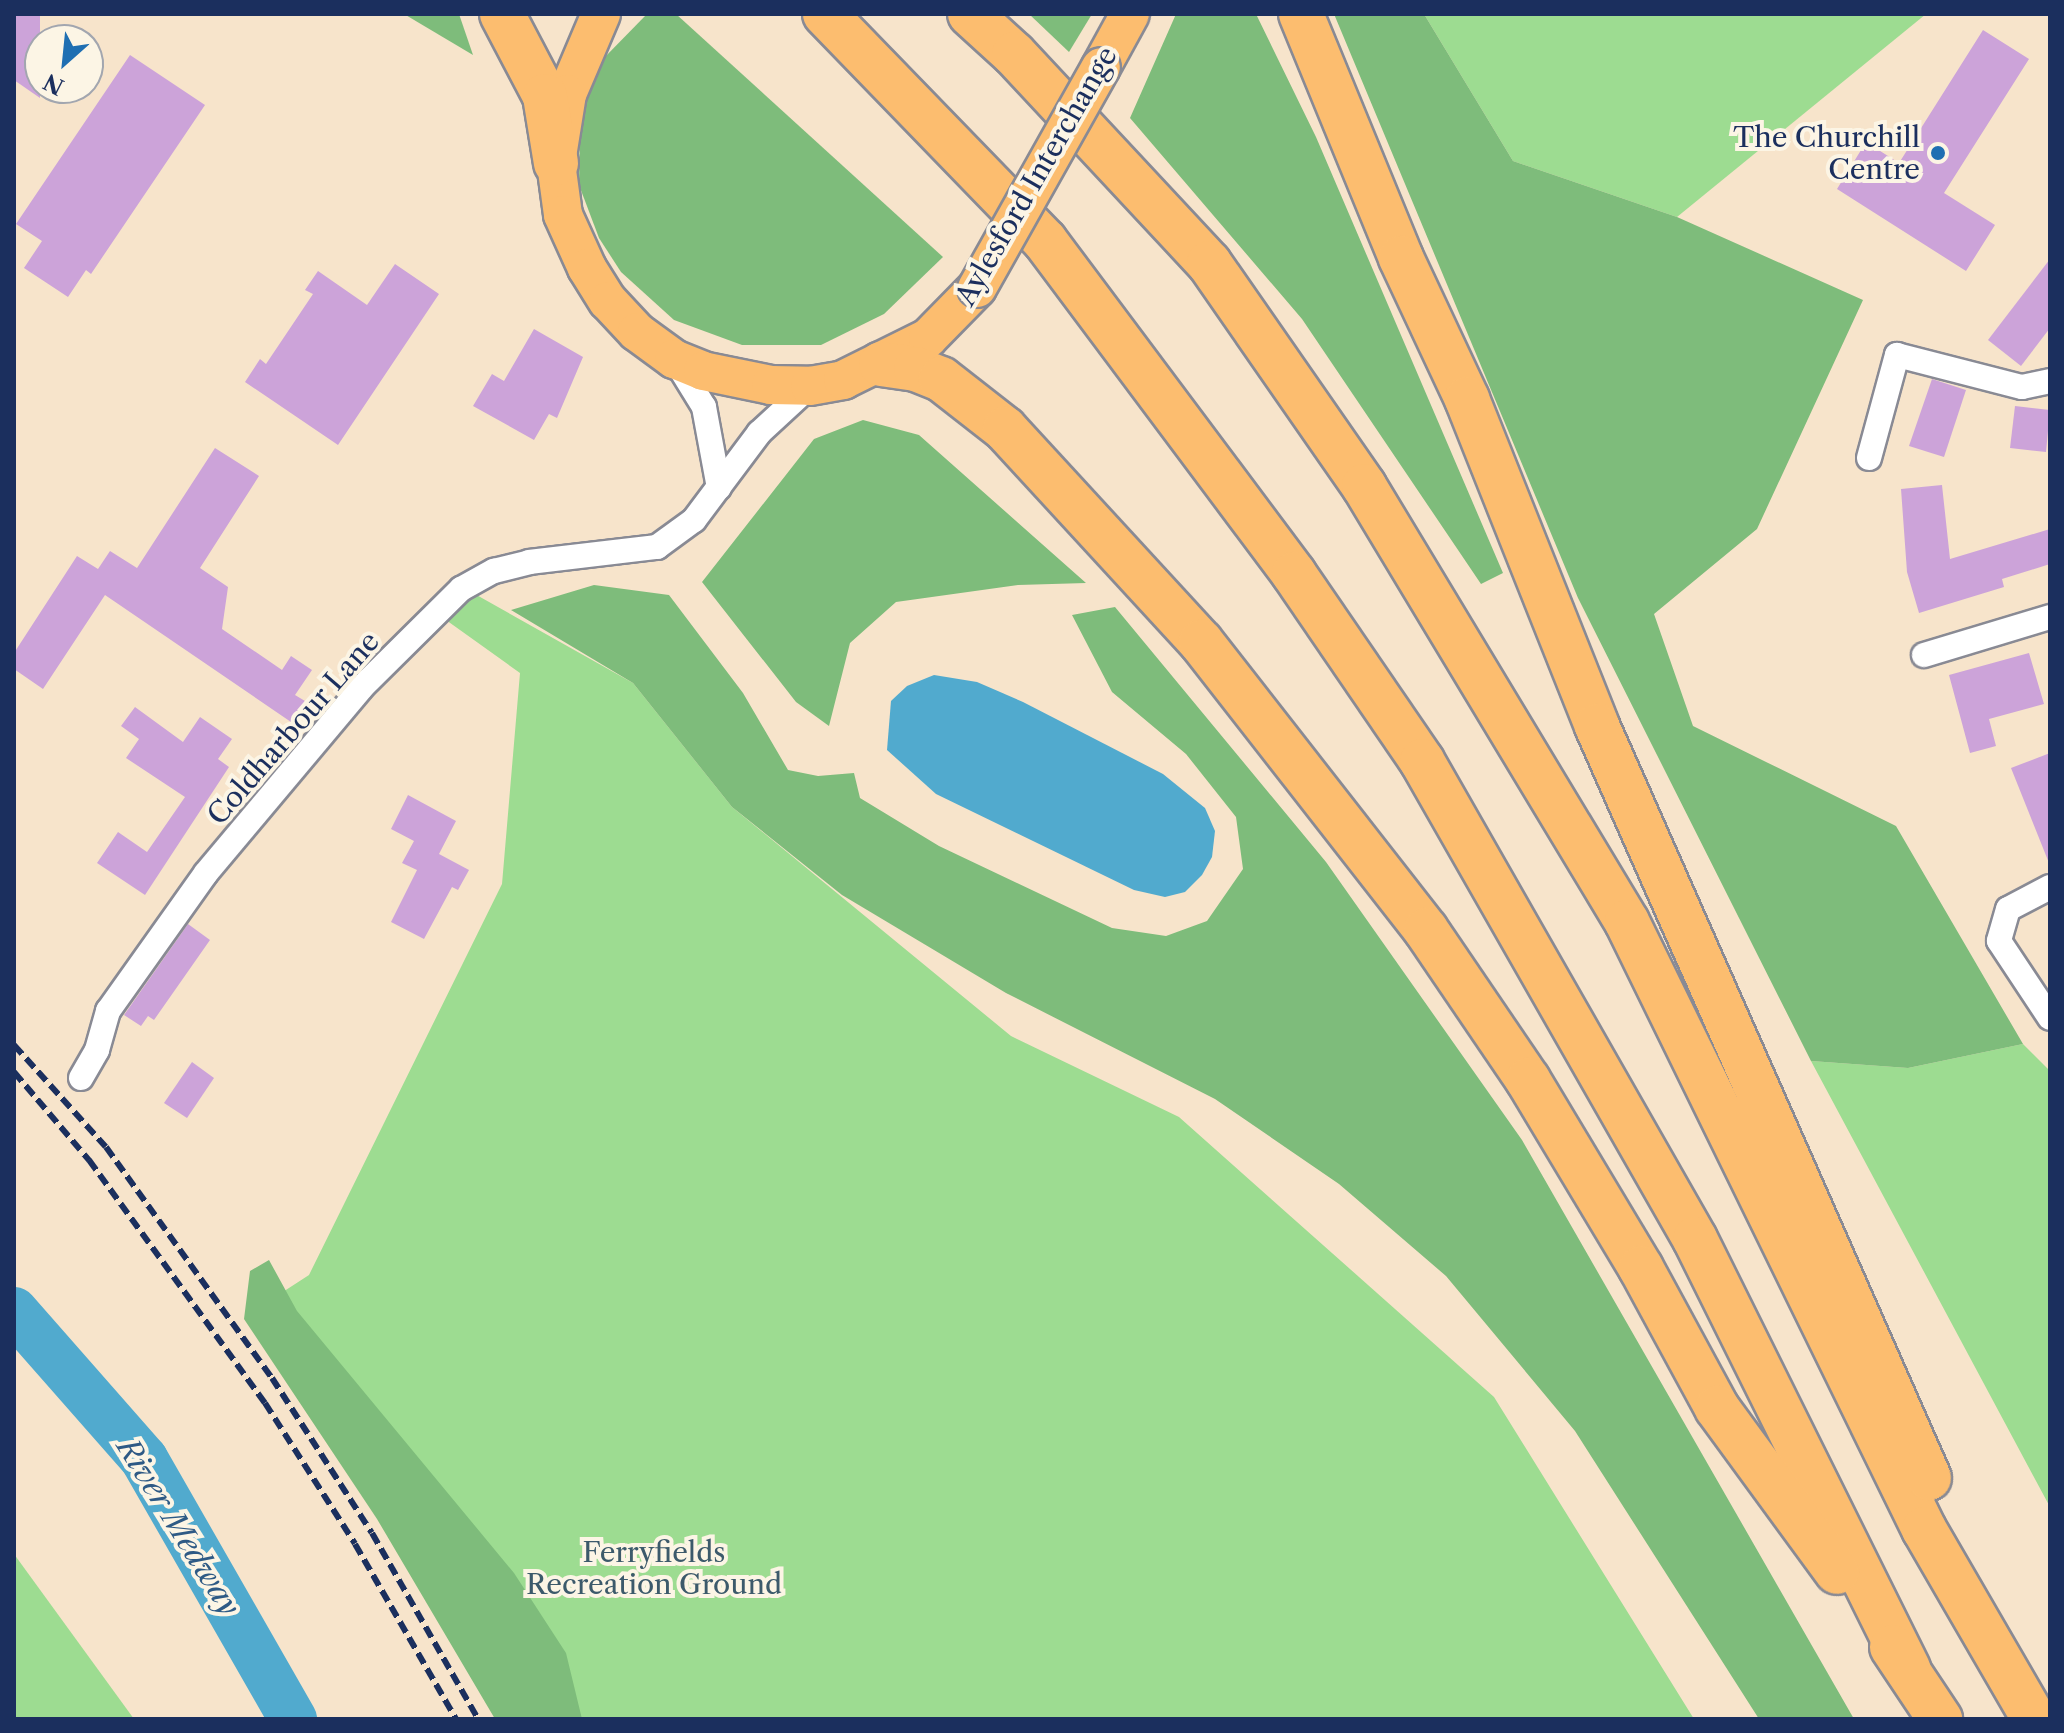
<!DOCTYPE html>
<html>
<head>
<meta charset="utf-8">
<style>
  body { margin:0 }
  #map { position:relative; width:2064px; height:1733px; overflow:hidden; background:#f7e4cb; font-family:"Libre Caslon Text",serif }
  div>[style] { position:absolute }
  .green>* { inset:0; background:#9ddc91 }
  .forest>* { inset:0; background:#7ebc7b }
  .water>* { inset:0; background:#51aace }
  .river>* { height:48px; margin:-24px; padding:0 24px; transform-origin:24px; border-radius:24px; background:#51aace }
  .building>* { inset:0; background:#cca3d9 }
  .roads { filter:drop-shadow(2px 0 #898a94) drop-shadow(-2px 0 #898a94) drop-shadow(0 2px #898a94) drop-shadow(0 -2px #898a94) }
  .street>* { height:24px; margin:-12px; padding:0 12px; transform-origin:12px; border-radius:12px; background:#fff }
  .primary>* { height:38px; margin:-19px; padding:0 19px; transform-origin:19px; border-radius:19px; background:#fcbd6f }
  .highway>* { height:44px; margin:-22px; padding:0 22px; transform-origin:22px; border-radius:22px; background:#fcbd6f }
  .rail>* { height:6px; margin-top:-3px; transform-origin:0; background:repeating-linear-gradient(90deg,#1b2f5e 0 12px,transparent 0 18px) }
  .bridges { filter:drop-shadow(2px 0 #898a94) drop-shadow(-2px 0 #898a94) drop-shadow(0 2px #898a94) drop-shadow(0 -2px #898a94) }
  .primary-bridge>* { height:38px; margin:-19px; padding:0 19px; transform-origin:19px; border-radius:19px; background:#fcbd6f }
  .dots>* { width:22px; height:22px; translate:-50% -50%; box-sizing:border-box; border:4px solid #fcf5e5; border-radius:50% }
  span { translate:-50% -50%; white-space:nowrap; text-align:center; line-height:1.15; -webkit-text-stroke:8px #fcf5e5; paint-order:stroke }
  .poi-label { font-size:28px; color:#1b2f5e }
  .right { translate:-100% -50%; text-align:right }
  .street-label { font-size:28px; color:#1b2f5e }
  .park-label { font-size:28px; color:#3c5a6b }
  .water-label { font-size:30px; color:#2e5a85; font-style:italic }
  .frame { position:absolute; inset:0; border:16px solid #1b2f5e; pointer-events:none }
  .north { position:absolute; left:24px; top:24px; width:80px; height:80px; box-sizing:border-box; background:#fcf5e5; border:2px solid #a2a6af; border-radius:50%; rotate:207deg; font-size:22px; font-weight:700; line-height:32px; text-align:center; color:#1b2f5e }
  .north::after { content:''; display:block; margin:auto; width:28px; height:36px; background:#1f6fb2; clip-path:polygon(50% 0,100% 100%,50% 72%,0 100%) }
</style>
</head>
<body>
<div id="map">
  <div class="green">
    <i style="clip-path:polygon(1424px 14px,1926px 14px,1677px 217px,1513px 161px)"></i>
    <i style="clip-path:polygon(473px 593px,633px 683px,732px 807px,1011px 1036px,1179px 1117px,1494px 1397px,1694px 1719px,548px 1719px,255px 1310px,309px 1275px,502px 884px,520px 673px,446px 620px)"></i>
    <i style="clip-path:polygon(2023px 1044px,2050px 1071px,2050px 1507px,1811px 1061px,1908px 1068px)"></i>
    <i style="clip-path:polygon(14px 1554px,134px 1719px,14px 1719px)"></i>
  </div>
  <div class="forest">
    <i style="clip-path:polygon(404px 14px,459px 14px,473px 55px)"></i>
    <i style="clip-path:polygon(647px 14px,676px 14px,943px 257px,884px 314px,821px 345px,742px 345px,674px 320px,621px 272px,599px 238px,579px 185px,580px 119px,602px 60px)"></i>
    <i style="clip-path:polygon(1029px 14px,1092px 14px,1069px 52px)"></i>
    <i style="clip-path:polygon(1176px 14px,1256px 14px,1316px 137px,1503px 573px,1481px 584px,1302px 319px,1130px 118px)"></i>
    <i style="clip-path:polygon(1334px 14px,1424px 14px,1513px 161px,1677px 217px,1863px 300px,1757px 529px,1654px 614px,1693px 726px,1896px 826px,2023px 1044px,1908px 1068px,1811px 1061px,1578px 598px)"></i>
    <i style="clip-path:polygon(863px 420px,919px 435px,1086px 583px,1018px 585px,896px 602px,850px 643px,829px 726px,796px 702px,702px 582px,814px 439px)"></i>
    <i style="clip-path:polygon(594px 585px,669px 595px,743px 693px,788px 770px,818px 776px,854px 773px,860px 798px,939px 846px,1112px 928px,1166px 936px,1207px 921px,1243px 869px,1236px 817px,1186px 754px,1112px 692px,1072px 615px,1115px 607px,1326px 862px,1522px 1140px,1854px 1719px,1759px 1719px,1575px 1431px,1446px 1276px,1339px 1184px,1215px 1099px,1006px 993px,842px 895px,732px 807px,633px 683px,511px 610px)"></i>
    <i style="clip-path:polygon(269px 1260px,297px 1311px,514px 1573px,566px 1653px,582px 1719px,495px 1719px,377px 1519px,244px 1319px,250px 1271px)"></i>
  </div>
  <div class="water">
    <i style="clip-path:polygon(934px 675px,977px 682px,1023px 702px,1163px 774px,1205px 808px,1215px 831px,1212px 857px,1202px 875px,1185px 892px,1165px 897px,1134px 890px,936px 794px,887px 750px,891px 701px,907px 686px)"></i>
  </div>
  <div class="river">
    <i style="left:14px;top:1311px;width:197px;rotate:48.7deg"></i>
    <i style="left:144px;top:1459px;width:300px;rotate:60.2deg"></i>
  </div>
  <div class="building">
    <i style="clip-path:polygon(14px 14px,40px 14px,40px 98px,14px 80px)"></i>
    <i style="clip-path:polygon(1983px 30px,2029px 59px,1944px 193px,1995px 225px,1966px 271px,1837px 189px,1866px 142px,1899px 163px)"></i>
    <i style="clip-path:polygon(130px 55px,205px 105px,91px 274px,86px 270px,68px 297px,24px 268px,42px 241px,16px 224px)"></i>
    <i style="clip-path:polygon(2050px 259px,2050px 328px,2021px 366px,1988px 340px)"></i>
    <i style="clip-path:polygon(395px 264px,439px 294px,338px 445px,245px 382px,260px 359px,266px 364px,313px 294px,305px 290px,318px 271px,367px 305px)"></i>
    <i style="clip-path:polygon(534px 329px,583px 357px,557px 418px,549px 414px,534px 440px,473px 406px,492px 374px,504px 381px)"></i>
    <i style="clip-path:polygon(1932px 379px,1966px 390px,1944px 457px,1909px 446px)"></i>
    <i style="clip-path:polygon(2015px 406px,2050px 410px,2046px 452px,2010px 448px)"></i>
    <i style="clip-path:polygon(215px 448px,259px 476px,200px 568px,228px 587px,222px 629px,282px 670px,291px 656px,312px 670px,295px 695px,305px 701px,291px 722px,105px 595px,43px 689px,14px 669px,14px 653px,77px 556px,98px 569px,110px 551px,137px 568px)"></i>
    <i style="clip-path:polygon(1942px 485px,1950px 559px,2050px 529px,2050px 564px,2002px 579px,2004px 587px,1919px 613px,1907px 572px,1901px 489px)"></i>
    <i style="clip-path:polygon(2029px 653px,2044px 704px,1989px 719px,1996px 746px,1970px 753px,1949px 675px)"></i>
    <i style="clip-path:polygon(135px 707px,183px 742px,200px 717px,232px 739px,218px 759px,229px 767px,145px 895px,97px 863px,118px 832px,147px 852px,185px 797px,126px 758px,139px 739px,121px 726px)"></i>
    <i style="clip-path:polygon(2050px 753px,2050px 863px,2049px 863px,2011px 768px)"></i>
    <i style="clip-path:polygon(408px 795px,456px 821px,439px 854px,469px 870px,458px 890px,452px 887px,424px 939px,391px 922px,417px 870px,402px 863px,414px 841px,391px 829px)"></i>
    <i style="clip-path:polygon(188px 924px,210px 940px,154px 1020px,148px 1016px,141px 1026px,124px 1015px)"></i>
    <i style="clip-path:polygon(192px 1062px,214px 1078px,187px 1118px,164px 1103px)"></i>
  </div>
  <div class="roads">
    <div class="street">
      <i style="left:675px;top:360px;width:55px;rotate:58.3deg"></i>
      <i style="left:704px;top:407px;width:82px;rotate:79.5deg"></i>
      <i style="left:1869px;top:458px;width:107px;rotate:-74.8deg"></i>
      <i style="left:1897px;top:355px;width:129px;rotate:14.4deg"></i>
      <i style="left:2022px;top:387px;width:29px;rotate:-12deg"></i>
      <i style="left:1924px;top:655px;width:132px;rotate:-16.8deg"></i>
      <i style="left:2050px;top:887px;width:47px;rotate:152.4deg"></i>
      <i style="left:2008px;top:909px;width:33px;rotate:106deg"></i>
      <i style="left:1999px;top:941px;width:92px;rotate:56.5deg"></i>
      <i style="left:81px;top:1078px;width:32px;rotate:-60deg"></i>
      <i style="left:97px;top:1050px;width:41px;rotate:-74.2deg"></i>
      <i style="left:108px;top:1011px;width:169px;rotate:-54.6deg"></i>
      <i style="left:206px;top:873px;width:241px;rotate:-50deg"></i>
      <i style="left:361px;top:688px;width:141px;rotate:-44.7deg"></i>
      <i style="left:461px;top:589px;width:38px;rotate:-29deg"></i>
      <i style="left:494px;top:571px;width:36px;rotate:-14deg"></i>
      <i style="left:529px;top:562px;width:129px;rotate:-6.7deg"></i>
      <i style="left:657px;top:547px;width:46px;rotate:-36.1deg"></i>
      <i style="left:694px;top:520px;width:109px;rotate:-53.2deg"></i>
      <i style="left:759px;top:433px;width:69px;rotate:-42.7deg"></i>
    </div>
    <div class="primary">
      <i style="left:601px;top:14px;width:87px;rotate:113deg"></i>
      <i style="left:567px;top:94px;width:70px;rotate:99.1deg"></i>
      <i style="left:556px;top:163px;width:52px;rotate:82.3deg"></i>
      <i style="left:563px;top:215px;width:58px;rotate:65.6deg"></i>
      <i style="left:587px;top:268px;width:39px;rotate:58deg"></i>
      <i style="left:608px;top:301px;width:42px;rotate:46.9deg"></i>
      <i style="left:637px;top:332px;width:46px;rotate:36.1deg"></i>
      <i style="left:674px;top:359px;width:31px;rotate:22deg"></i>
      <i style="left:703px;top:371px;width:69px;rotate:11.6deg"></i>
      <i style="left:771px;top:385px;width:39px;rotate:1deg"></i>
      <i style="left:810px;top:386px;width:34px;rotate:-10deg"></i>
      <i style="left:843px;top:380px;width:95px;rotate:-26.3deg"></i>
      <i style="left:928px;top:338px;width:70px;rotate:-45.6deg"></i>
      <i style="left:1101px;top:67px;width:60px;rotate:-61.3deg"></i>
    </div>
    <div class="highway">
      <i style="left:502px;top:14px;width:93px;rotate:62.3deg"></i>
      <i style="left:545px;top:96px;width:68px;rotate:80.7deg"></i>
      <i style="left:825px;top:14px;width:316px;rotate:45.9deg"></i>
      <i style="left:1045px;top:241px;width:416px;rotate:53.2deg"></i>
      <i style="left:1294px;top:574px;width:227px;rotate:55.6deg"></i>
      <i style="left:1422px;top:761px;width:550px;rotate:60.27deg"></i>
      <i style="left:1695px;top:1239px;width:480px;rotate:63.6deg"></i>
      <i style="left:970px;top:14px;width:59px;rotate:42.3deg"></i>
      <i style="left:1014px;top:54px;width:286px;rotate:47deg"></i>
      <i style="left:1209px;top:263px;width:272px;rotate:55.2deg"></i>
      <i style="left:1364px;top:486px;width:509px;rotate:58.9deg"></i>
      <i style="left:1627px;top:922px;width:676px;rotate:63.93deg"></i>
      <i style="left:1924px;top:1529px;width:220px;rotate:59.9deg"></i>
      <i style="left:1301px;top:14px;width:264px;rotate:67.7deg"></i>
      <i style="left:1401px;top:258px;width:156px;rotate:64.9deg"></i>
      <i style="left:1467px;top:399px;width:352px;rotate:68.3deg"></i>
      <i style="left:1597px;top:726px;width:822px;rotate:66.18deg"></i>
      <i style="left:881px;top:364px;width:35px;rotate:8deg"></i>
      <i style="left:916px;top:369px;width:27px;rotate:22deg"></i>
      <i style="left:941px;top:379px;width:81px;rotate:38deg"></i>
      <i style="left:1005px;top:429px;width:289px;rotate:47.4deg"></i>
      <i style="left:1201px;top:642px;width:365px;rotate:52deg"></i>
      <i style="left:1426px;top:930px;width:181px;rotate:55.8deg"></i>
      <i style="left:1528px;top:1080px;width:219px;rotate:59deg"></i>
      <i style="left:1641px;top:1268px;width:159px;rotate:61.5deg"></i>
      <i style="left:1717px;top:1408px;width:203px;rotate:53.8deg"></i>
      <i style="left:1892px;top:1647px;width:87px;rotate:56.3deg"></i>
    </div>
  </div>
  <div class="rail">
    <i style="left:14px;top:1045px;width:137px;rotate:48deg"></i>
    <i style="left:106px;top:1147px;width:284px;rotate:54.3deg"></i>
    <i style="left:272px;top:1378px;width:184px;rotate:57.2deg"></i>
    <i style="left:372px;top:1533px;width:214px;rotate:60.3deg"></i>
    <i style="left:14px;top:1072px;width:116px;rotate:49.6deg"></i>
    <i style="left:89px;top:1160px;width:300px;rotate:54.1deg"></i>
    <i style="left:265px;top:1403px;width:167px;rotate:57.4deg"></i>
    <i style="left:355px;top:1544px;width:202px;rotate:60deg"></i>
  </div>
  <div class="bridges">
    <div class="primary-bridge">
      <i style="left:977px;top:288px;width:253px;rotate:-60.7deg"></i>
    </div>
  </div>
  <div class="dots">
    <i style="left:1938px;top:153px;background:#1f6fb2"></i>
  </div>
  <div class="poi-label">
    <span class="right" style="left:1920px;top:153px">The Churchill<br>Centre</span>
  </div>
  <div class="street-label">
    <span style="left:1036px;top:176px;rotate:-60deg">Aylesford Interchange</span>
    <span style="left:293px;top:728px;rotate:-49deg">Coldharbour Lane</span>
  </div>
  <div class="park-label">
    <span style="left:654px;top:1568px">Ferryfields<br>Recreation Ground</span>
  </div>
  <div class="water-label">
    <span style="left:178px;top:1527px;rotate:58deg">River Medway</span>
  </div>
  <div class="frame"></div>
  <div class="north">N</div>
</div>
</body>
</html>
